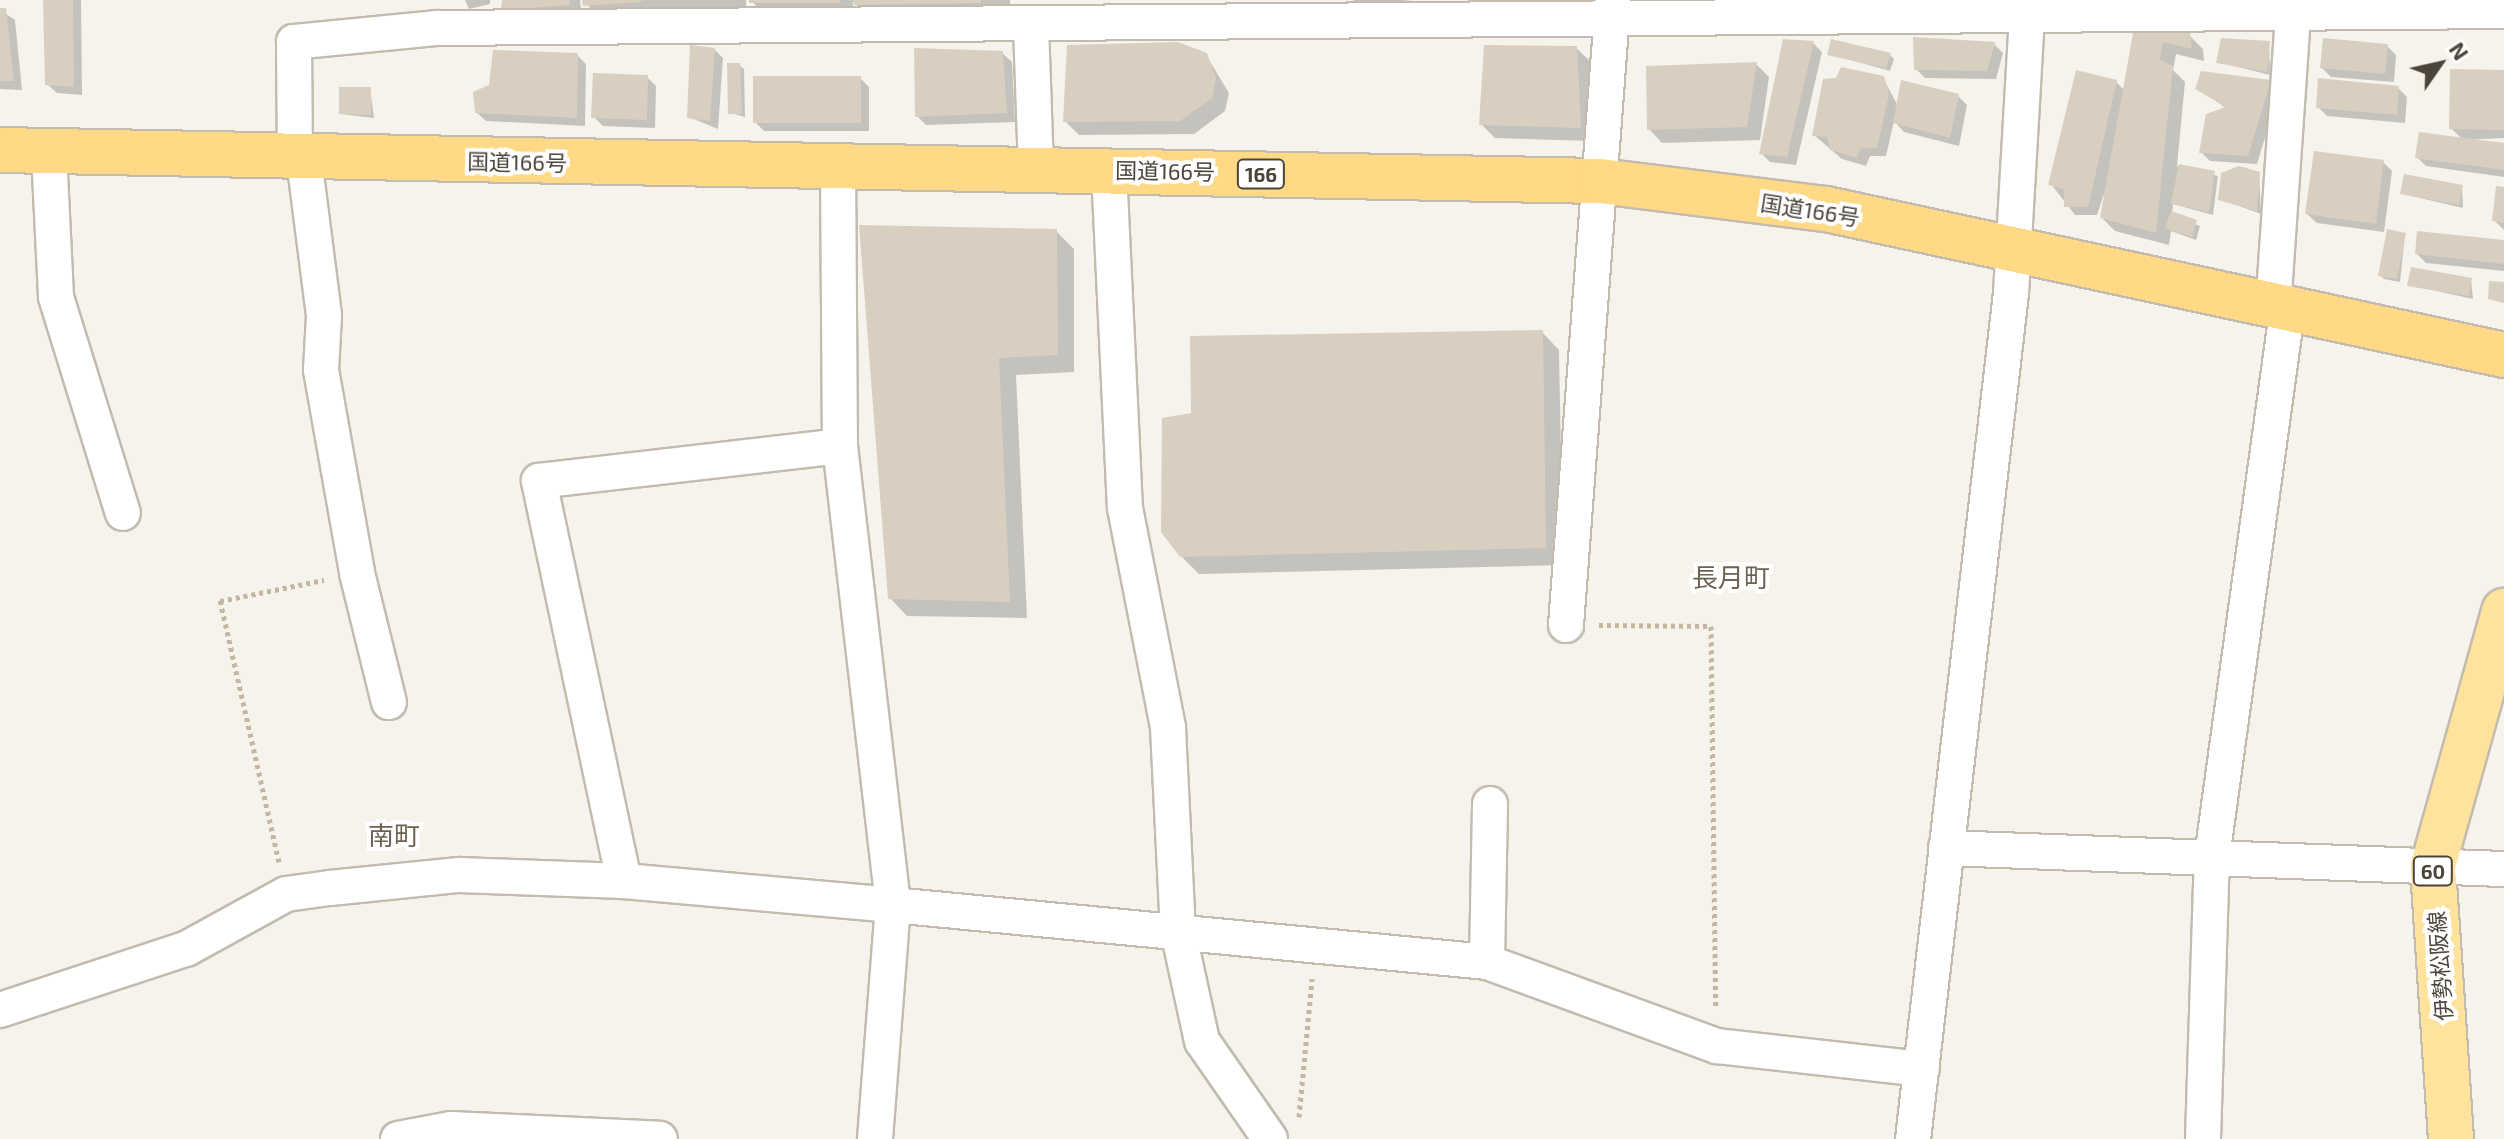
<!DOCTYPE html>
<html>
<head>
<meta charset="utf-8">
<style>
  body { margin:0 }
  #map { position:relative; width:2504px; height:1139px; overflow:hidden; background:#f6f3ec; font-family:"Exo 2","Noto Sans JP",sans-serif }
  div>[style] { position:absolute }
  .shadow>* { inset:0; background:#0003 }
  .building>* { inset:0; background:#d8cfc1 }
  .path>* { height:5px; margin-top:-2.5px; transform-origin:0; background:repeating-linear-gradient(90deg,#c4b79f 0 4px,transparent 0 8px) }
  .roads { filter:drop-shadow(2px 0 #c2bbae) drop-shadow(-2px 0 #c2bbae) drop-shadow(0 2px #c2bbae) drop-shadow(0 -2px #c2bbae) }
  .minor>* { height:34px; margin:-17px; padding:0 17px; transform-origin:17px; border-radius:17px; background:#fff }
  .primary>* { height:44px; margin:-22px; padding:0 22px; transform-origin:22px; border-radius:22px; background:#ffe39c }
  .trunk>* { height:44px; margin:-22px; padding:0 22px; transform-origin:22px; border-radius:22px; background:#ffd985 }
  span { translate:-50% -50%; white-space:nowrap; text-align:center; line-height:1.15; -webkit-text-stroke:8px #fff; paint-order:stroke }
  .shield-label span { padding:2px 6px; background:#fff; border:2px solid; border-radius:6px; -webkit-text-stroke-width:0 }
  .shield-label { font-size:20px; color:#4b4439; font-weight:700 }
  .street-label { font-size:22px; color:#4b4439 }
  .quarter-label { font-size:26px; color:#6e6250 }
  .north { position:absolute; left:2400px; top:24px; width:80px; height:80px; -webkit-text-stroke:6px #fff; paint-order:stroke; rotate:56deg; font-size:22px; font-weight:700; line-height:32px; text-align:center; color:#4b4439 }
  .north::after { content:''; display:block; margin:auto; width:28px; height:36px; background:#4b4439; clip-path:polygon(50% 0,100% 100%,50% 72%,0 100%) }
</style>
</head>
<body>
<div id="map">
  <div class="shadow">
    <i style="clip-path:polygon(45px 0,81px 0,82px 95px,57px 93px,47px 84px)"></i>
    <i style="clip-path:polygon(465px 0,490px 0,490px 4px,469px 9px)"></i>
    <i style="clip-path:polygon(504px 0,580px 0,582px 18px,517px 23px)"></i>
    <i style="clip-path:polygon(584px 0,746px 0,746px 9px,598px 19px)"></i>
    <i style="clip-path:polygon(751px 0,1010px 0,1010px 15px,869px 17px,853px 1px,853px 16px,765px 16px)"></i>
    <i style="clip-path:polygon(1353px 0,1412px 0,1359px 6px)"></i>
    <i style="clip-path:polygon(1560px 0,1592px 0,1592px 4px,1564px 4px)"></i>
    <i style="clip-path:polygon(0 10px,15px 20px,22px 90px,0 89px)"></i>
    <i style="clip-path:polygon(2135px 35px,2189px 35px,2203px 49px,2204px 61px,2176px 54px,2173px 70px,2185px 82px,2177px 166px,2218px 176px,2213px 215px,2173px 204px,2172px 214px,2200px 226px,2196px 240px,2171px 231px,2169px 245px,2115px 231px,2102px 218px,2109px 179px,2097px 215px,2075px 215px,2051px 184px,2116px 82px,2125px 91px)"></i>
    <i style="clip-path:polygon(1813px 43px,1822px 52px,1796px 165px,1770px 162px,1761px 153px)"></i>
    <i style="clip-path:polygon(2269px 43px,2270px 75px,2218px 62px)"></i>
    <i style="clip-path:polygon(1994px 44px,2003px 53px,1996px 79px,1925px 78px,1916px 69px)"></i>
    <i style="clip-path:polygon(2387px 46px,2396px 55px,2394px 82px,2331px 77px,2322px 68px)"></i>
    <i style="clip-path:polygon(1576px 48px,1590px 61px,1593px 141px,1495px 138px,1481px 124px)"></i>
    <i style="clip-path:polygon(714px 49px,723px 58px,718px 129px,689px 117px)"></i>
    <i style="clip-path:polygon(1002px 53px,1012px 62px,1015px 122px,926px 125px,917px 116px)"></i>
    <i style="clip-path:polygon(1829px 54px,1890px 55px,1894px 59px,1890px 71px)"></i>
    <i style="clip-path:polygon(577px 55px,586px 64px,585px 126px,486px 121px,476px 112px)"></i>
    <i style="clip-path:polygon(1206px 55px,1229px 93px,1225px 111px,1194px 134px,1079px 135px,1065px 121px)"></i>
    <i style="clip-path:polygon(1756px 64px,1769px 77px,1760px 140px,1662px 143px,1649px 129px)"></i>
    <i style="clip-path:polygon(739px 65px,744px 69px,745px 117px,730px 113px)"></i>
    <i style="clip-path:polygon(2504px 72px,2504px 138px,2463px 140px,2504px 145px,2504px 177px,2426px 166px,2417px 157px,2463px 140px,2451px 128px)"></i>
    <i style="clip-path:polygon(647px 77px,656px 86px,655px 128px,603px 126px,594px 117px)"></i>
    <i style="clip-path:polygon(860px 78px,869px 87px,869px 131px,764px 131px,755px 122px)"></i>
    <i style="clip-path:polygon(1883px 78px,1898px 106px,1958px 96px,1967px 105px,1959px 146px,1904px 132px,1894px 121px,1886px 156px,1870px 156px,1866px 166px,1842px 159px,1814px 135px)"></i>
    <i style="clip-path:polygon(2270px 82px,2279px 91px,2257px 164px,2210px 161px,2201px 152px,2227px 109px,2198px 88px)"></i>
    <i style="clip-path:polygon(2398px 88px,2407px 97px,2405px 123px,2327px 116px,2318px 107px)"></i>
    <i style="clip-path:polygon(370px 89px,374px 118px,341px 114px)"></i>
    <i style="clip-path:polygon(2383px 162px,2392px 171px,2384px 232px,2317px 223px,2307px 214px)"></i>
    <i style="clip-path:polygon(2259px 173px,2261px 214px,2220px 199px)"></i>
    <i style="clip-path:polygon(2462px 187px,2463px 208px,2403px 194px)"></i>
    <i style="clip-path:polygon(2504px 189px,2504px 230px,2494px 220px)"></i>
    <i style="clip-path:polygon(1056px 231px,1074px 249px,1074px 372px,1016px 375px,1027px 618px,907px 616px,890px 598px)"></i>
    <i style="clip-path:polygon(2405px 234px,2400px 282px,2384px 279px,2380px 275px)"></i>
    <i style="clip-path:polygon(2504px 242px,2504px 271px,2426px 263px,2417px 254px)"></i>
    <i style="clip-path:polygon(2471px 280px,2473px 299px,2409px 285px)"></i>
    <i style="clip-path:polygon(1542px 332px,1559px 350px,1563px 565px,1199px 574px,1181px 556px)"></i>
  </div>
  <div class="building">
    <i style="clip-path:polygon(43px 0,73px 0,74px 87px,45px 85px)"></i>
    <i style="clip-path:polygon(502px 0,569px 0,570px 5px,501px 10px)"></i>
    <i style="clip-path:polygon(582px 0,641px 0,641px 2px,583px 6px)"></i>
    <i style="clip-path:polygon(749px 0,840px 0,840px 3px,749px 3px)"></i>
    <i style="clip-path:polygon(853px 0,981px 0,981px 3px,854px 5px)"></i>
    <i style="clip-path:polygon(0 8px,6px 8px,14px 81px,0 81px)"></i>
    <i style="clip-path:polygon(2133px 33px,2190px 33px,2192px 49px,2163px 42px,2160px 60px,2173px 66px,2156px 233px,2100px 218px)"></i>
    <i style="clip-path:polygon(1913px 37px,1995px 42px,1987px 71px,1914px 70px)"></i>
    <i style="clip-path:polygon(2221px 38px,2270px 41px,2267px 72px,2216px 63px)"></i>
    <i style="clip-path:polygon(2323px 38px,2388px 44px,2385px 74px,2320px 68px)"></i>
    <i style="clip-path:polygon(1783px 39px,1814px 41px,1787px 157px,1759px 154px)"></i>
    <i style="clip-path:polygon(1831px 39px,1891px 53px,1886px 68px,1827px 55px)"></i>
    <i style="clip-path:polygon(1178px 42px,1207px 53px,1216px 78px,1212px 98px,1180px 121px,1063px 122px,1067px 45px)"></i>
    <i style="clip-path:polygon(690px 45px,715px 48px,710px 121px,687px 118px)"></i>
    <i style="clip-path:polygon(1484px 45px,1577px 46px,1581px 128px,1479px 125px)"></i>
    <i style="clip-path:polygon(914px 48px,1003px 51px,1007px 113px,915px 117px)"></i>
    <i style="clip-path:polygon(493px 50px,578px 53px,577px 118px,475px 113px,473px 92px,489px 85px)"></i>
    <i style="clip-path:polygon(1757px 62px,1747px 127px,1647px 130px,1646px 66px)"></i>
    <i style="clip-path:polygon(727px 63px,740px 63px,742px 114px,728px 114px)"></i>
    <i style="clip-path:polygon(1841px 67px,1884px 76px,1889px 94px,1877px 148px,1861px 148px,1857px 158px,1830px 150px,1827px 137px,1812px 136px,1823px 79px,1836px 78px)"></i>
    <i style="clip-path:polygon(2450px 69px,2504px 70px,2504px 130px,2449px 129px)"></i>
    <i style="clip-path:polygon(2076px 70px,2117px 80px,2088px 207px,2064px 207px,2064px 189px,2048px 185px)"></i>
    <i style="clip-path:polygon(2201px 71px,2271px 80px,2248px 156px,2199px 153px,2206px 114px,2226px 107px,2195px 89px)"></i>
    <i style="clip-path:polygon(593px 73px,648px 75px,647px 120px,591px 118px)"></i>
    <i style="clip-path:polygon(753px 76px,861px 76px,861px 123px,753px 123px)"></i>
    <i style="clip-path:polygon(2318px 78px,2399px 86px,2397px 115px,2316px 108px)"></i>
    <i style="clip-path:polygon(1901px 80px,1959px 94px,1950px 138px,1893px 123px)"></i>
    <i style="clip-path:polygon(339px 87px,371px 87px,371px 115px,339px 114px)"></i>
    <i style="clip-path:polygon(2419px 132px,2504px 143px,2504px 170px,2415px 158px)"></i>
    <i style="clip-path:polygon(2314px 151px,2384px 160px,2376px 224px,2305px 214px)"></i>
    <i style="clip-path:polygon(2179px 164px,2215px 171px,2209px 212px,2171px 204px)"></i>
    <i style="clip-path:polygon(2239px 166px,2260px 172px,2257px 211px,2218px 200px,2221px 173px)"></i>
    <i style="clip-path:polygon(2404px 174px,2463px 185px,2459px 205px,2400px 194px)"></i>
    <i style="clip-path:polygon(2496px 186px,2504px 187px,2504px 223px,2492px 221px)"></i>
    <i style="clip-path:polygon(2171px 211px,2197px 220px,2192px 237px,2165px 228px)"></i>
    <i style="clip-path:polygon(859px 225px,1057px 229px,1058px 355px,999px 358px,1010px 602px,888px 599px)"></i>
    <i style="clip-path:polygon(2387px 229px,2406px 233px,2397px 279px,2378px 276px)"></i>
    <i style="clip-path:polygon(2417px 231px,2504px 240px,2504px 264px,2415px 254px)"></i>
    <i style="clip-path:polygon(2411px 267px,2472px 278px,2469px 296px,2407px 286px)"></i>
    <i style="clip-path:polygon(2489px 281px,2504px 282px,2504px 303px,2488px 299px)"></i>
    <i style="clip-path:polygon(1543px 330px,1546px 548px,1180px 557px,1161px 532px,1162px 418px,1191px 413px,1190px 336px)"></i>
  </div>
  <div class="path">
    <i style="left:1599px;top:625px;width:112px;rotate:0.5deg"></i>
    <i style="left:1711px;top:626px;width:382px;rotate:89.3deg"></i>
    <i style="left:279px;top:862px;width:268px;rotate:-102.7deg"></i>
    <i style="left:220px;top:601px;width:106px;rotate:-11.4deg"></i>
    <i style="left:1299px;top:1117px;width:139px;rotate:-84.6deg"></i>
  </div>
  <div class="roads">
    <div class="minor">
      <i style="left:1031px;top:26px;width:143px;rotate:88deg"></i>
      <i style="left:49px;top:153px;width:144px;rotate:87.2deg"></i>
      <i style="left:56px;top:297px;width:226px;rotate:72.8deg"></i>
      <i style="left:295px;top:159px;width:117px;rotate:-90.5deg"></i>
      <i style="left:294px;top:42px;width:143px;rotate:-5.6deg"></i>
      <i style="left:436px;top:28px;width:2068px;rotate:-0.47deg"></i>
      <i style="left:304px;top:159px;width:158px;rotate:82.7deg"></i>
      <i style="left:324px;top:316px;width:54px;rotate:93.2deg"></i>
      <i style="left:321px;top:370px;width:206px;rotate:79.9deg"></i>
      <i style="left:357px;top:573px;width:133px;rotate:76.1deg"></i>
      <i style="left:838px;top:166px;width:280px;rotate:89.6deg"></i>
      <i style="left:840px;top:446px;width:462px;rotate:83.4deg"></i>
      <i style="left:893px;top:905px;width:597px;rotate:5.48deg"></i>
      <i style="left:1487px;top:962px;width:245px;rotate:20.1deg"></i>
      <i style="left:1717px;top:1046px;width:206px;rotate:6.4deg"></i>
      <i style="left:1109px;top:170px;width:338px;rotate:87.3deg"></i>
      <i style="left:1125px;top:508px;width:224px;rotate:78.9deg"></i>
      <i style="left:1168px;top:728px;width:203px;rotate:87.2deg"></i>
      <i style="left:1178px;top:931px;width:113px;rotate:77.7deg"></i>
      <i style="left:1202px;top:1041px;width:119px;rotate:55.2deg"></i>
      <i style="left:2273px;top:309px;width:310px;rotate:-86.1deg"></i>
      <i style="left:1566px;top:625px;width:627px;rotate:-85.7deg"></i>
      <i style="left:1946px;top:848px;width:558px;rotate:2.16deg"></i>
      <i style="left:624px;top:881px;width:409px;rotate:-102deg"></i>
      <i style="left:539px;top:481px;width:303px;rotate:-6.6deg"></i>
      <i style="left:1487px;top:962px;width:158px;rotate:-88.9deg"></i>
      <i style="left:0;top:1010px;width:196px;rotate:-18.2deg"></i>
      <i style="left:186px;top:949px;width:114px;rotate:-28.8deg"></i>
      <i style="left:286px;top:894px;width:44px;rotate:-7.8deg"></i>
      <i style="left:330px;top:888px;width:130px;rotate:-5.8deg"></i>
      <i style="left:459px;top:875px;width:165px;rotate:2.1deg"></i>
      <i style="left:624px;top:881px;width:270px;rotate:5.1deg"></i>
      <i style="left:893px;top:905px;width:235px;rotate:94.4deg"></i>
      <i style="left:398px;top:1139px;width:54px;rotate:-10.7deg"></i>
      <i style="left:451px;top:1129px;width:209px;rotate:2.7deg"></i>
      <i style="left:1913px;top:1139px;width:852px;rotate:-83.39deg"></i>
      <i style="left:2011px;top:293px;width:293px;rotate:-86.7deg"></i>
      <i style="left:2203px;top:1139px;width:282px;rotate:-88.2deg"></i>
      <i style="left:2212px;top:857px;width:550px;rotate:-82.16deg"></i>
    </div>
    <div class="primary">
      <i style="left:2451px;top:1139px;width:274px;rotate:-93.8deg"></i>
      <i style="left:2433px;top:866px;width:265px;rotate:-74.4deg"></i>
    </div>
    <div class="trunk">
      <i style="left:0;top:150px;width:1600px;rotate:1.11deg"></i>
      <i style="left:1600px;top:181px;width:228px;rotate:7.1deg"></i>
      <i style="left:1826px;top:209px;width:694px;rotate:12.15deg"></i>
    </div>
  </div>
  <div class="shield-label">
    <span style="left:1261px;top:174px">166</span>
    <span style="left:2433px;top:871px">60</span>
  </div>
  <div class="street-label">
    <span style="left:517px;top:162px;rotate:1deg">国道166号</span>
    <span style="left:1165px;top:171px;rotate:1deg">国道166号</span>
    <span style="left:1810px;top:210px;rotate:9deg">国道166号</span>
    <span style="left:2440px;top:966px;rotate:-94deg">伊勢松阪線</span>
  </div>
  <div class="quarter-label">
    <span style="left:1731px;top:577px">長月町</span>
    <span style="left:394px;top:835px">南町</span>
  </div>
  <div class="north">N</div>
</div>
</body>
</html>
